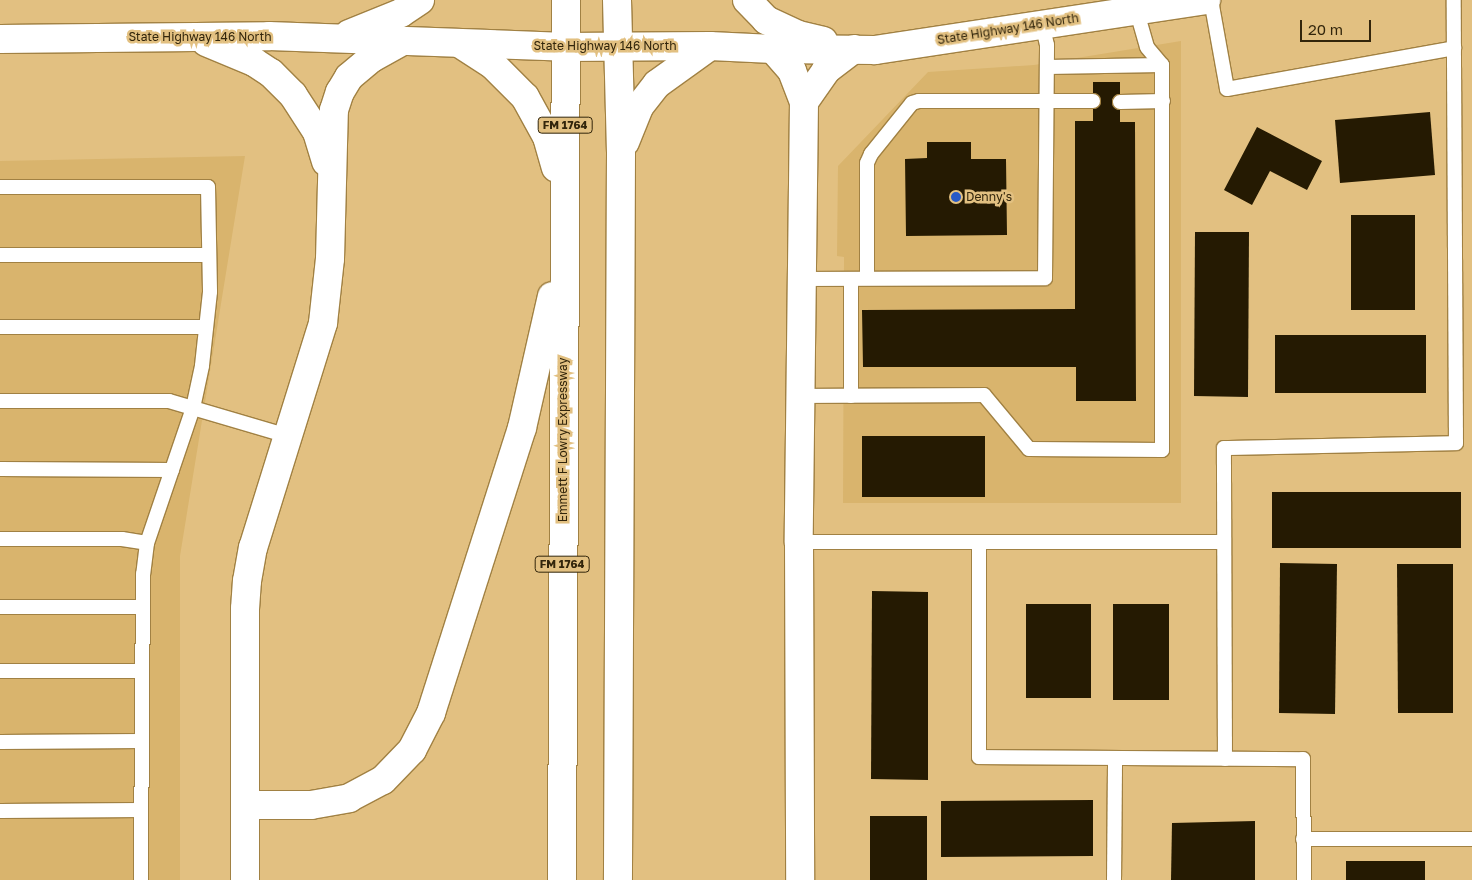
<!DOCTYPE html>
<html>
<head>
<meta charset="utf-8">
<style>
  body { margin:0 }
  #map { position:relative; width:1472px; height:880px; overflow:hidden; background:#e2c081; font-family:"Golos Text",sans-serif }
  div>[style] { position:absolute }
  .built>* { inset:0; background:#d9b46d }
  .building>* { inset:0; background:#251a02 }
  .roads { filter:drop-shadow(1px 0 #a18143) drop-shadow(-1px 0 #a18143) drop-shadow(0 1px #a18143) drop-shadow(0 -1px #a18143) }
  .lane>* { height:14px; margin:-7px; padding:0 7px; transform-origin:7px; border-radius:7px; background:#fff }
  .secondary>* { height:28px; margin:-14px; padding:0 14px; transform-origin:14px; border-radius:14px; background:#fff }
  .highway>* { height:28px; margin:-14px; padding:0 14px; transform-origin:14px; border-radius:14px; background:#fff }
  .dots>* { width:14px; height:14px; translate:-50% -50%; box-sizing:border-box; border:2px solid #e2c081; border-radius:50% }
  span { translate:-50% -50%; white-space:nowrap; text-align:center; line-height:1.15; -webkit-text-stroke:5px #e2c081; paint-order:stroke }
  .shield-label span { padding:1px 4px; background:#e2c081; border:1px solid; border-radius:4px; -webkit-text-stroke-width:0 }
  .shield-label { font-size:11px; color:#32250b; font-weight:700 }
  .street-label { font-size:12px; color:#32250b }
  .poi-label { font-size:12px; color:#32250b }
  .left { translate:0 -50%; text-align:left }
  .scale { position:absolute; left:1300px; top:20px; width:71px; height:22px; box-sizing:border-box; border:2px solid #32250b; border-top:0; padding-left:6px; font-size:15px; line-height:18px; white-space:nowrap; color:#32250b; -webkit-text-stroke:4px #e2c081; paint-order:stroke }
</style>
</head>
<body>
<div id="map">
  <div class="built">
    <i style="clip-path:polygon(1181px 41px,1181px 503px,843px 503px,844px 257px,837px 256px,838px 166px,928px 72px,1034px 65px)"></i>
    <i style="clip-path:polygon(245px 156px,180px 556px,180px 880px,0 880px,0 161px)"></i>
  </div>
  <div class="building">
    <i style="clip-path:polygon(1093px 82px,1120px 82px,1120px 122px,1135px 122px,1136px 401px,1076px 401px,1076px 367px,863px 367px,862px 310px,1075px 309px,1075px 121px,1093px 121px)"></i>
    <i style="clip-path:polygon(1430px 112px,1435px 175px,1340px 183px,1335px 120px)"></i>
    <i style="clip-path:polygon(1257px 127px,1322px 161px,1307px 190px,1270px 171px,1252px 205px,1224px 190px)"></i>
    <i style="clip-path:polygon(927px 142px,971px 142px,971px 159px,1006px 159px,1007px 235px,906px 236px,905px 159px,927px 158px)"></i>
    <i style="clip-path:polygon(1351px 215px,1415px 215px,1415px 310px,1351px 310px)"></i>
    <i style="clip-path:polygon(1195px 232px,1249px 232px,1248px 397px,1194px 396px)"></i>
    <i style="clip-path:polygon(1275px 335px,1426px 335px,1426px 393px,1275px 393px)"></i>
    <i style="clip-path:polygon(862px 436px,985px 436px,985px 497px,862px 497px)"></i>
    <i style="clip-path:polygon(1272px 492px,1461px 492px,1461px 548px,1272px 548px)"></i>
    <i style="clip-path:polygon(1280px 563px,1337px 564px,1335px 714px,1279px 713px)"></i>
    <i style="clip-path:polygon(1397px 564px,1453px 564px,1453px 713px,1398px 713px)"></i>
    <i style="clip-path:polygon(872px 591px,928px 592px,928px 780px,871px 779px)"></i>
    <i style="clip-path:polygon(1026px 604px,1091px 604px,1091px 698px,1026px 698px)"></i>
    <i style="clip-path:polygon(1113px 604px,1169px 604px,1169px 700px,1113px 700px)"></i>
    <i style="clip-path:polygon(1093px 800px,1093px 856px,941px 857px,941px 801px)"></i>
    <i style="clip-path:polygon(870px 816px,927px 816px,927px 880px,870px 880px)"></i>
    <i style="clip-path:polygon(1255px 821px,1255px 880px,1171px 880px,1172px 823px)"></i>
    <i style="clip-path:polygon(1346px 861px,1425px 861px,1425px 880px,1346px 880px)"></i>
  </div>
  <div class="roads">
    <div class="lane">
      <i style="left:1211px;top:0;width:90px;rotate:79.8deg"></i>
      <i style="left:1227px;top:89px;width:231px;rotate:-10.2deg"></i>
      <i style="left:1047px;top:67px;width:115px;rotate:-1deg"></i>
      <i style="left:1120px;top:102px;width:43px;rotate:-1.3deg"></i>
      <i style="left:0;top:187px;width:208px"></i>
      <i style="left:208px;top:187px;width:105px;rotate:88.9deg"></i>
      <i style="left:210px;top:292px;width:74px;rotate:96.2deg"></i>
      <i style="left:202px;top:366px;width:43px;rotate:102.1deg"></i>
      <i style="left:193px;top:408px;width:143px;rotate:108.8deg"></i>
      <i style="left:147px;top:543px;width:31px;rotate:97deg"></i>
      <i style="left:143px;top:574px;width:306px;rotate:90.4deg"></i>
      <i style="left:0;top:255px;width:209px"></i>
      <i style="left:867px;top:278px;width:115px;rotate:-90deg"></i>
      <i style="left:867px;top:163px;width:10px;rotate:-66deg"></i>
      <i style="left:871px;top:154px;width:65px;rotate:-51.2deg"></i>
      <i style="left:912px;top:103px;width:7px;rotate:-16deg"></i>
      <i style="left:919px;top:101px;width:174px"></i>
      <i style="left:802px;top:279px;width:243px;rotate:-0.2deg"></i>
      <i style="left:1045px;top:278px;width:233px;rotate:-89.5deg"></i>
      <i style="left:1047px;top:45px;width:22px;rotate:-103deg"></i>
      <i style="left:851px;top:279px;width:117px;rotate:90deg"></i>
      <i style="left:0;top:327px;width:206px"></i>
      <i style="left:801px;top:396px;width:183px;rotate:-0.3deg"></i>
      <i style="left:984px;top:395px;width:70px;rotate:50.2deg"></i>
      <i style="left:1029px;top:449px;width:133px;rotate:0.4deg"></i>
      <i style="left:1162px;top:450px;width:385px;rotate:-90deg"></i>
      <i style="left:1162px;top:65px;width:23px;rotate:-130deg"></i>
      <i style="left:1147px;top:47px;width:40px;rotate:-106deg"></i>
      <i style="left:0;top:401px;width:169px"></i>
      <i style="left:169px;top:401px;width:124px;rotate:16.4deg"></i>
      <i style="left:0;top:469px;width:172px;rotate:0.3deg"></i>
      <i style="left:0;top:539px;width:122px"></i>
      <i style="left:122px;top:539px;width:25px;rotate:9deg"></i>
      <i style="left:799px;top:542px;width:425px"></i>
      <i style="left:979px;top:542px;width:215px;rotate:90deg"></i>
      <i style="left:979px;top:757px;width:324px;rotate:0.4deg"></i>
      <i style="left:1303px;top:759px;width:121px;rotate:89.5deg"></i>
      <i style="left:0;top:607px;width:142px"></i>
      <i style="left:0;top:671px;width:142px"></i>
      <i style="left:0;top:742px;width:141px;rotate:-0.4deg"></i>
      <i style="left:1225px;top:759px;width:311px;rotate:-90.2deg"></i>
      <i style="left:1224px;top:448px;width:232px;rotate:-1.2deg"></i>
      <i style="left:1456px;top:443px;width:443px;rotate:-90.3deg"></i>
      <i style="left:0;top:811px;width:141px;rotate:-0.4deg"></i>
      <i style="left:1303px;top:839px;width:169px"></i>
      <i style="left:1114px;top:880px;width:122px;rotate:-89.5deg"></i>
    </div>
    <div class="secondary">
      <i style="left:747px;top:0;width:28px;rotate:46deg"></i>
      <i style="left:766px;top:20px;width:35px;rotate:25deg"></i>
      <i style="left:798px;top:35px;width:26px;rotate:13deg"></i>
      <i style="left:349px;top:34px;width:56px;rotate:-22deg"></i>
      <i style="left:401px;top:13px;width:23px;rotate:-34deg"></i>
      <i style="left:0;top:39px;width:269px;rotate:-0.6deg"></i>
      <i style="left:269px;top:36px;width:297px;rotate:2.1deg"></i>
      <i style="left:566px;top:47px;width:144px;rotate:-0.4deg"></i>
      <i style="left:710px;top:46px;width:63px;rotate:2.7deg"></i>
      <i style="left:773px;top:49px;width:102px;rotate:0.6deg"></i>
      <i style="left:875px;top:50px;width:335px;rotate:-8.6deg"></i>
      <i style="left:206px;top:42px;width:52px;rotate:22.6deg"></i>
      <i style="left:254px;top:62px;width:20px;rotate:33deg"></i>
      <i style="left:271px;top:73px;width:31px;rotate:45deg"></i>
      <i style="left:293px;top:95px;width:44px;rotate:57deg"></i>
      <i style="left:317px;top:132px;width:31px;rotate:73deg"></i>
      <i style="left:773px;top:49px;width:29px;rotate:49deg"></i>
      <i style="left:792px;top:71px;width:33px;rotate:69deg"></i>
      <i style="left:804px;top:102px;width:440px;rotate:90.7deg"></i>
      <i style="left:799px;top:542px;width:338px;rotate:89.8deg"></i>
      <i style="left:804px;top:102px;width:39px;rotate:-55deg"></i>
      <i style="left:826px;top:70px;width:35px;rotate:-37deg"></i>
      <i style="left:245px;top:880px;width:271px;rotate:-90deg"></i>
      <i style="left:245px;top:609px;width:28px;rotate:-86deg"></i>
      <i style="left:247px;top:581px;width:34px;rotate:-80deg"></i>
      <i style="left:253px;top:548px;width:236px;rotate:-72.7deg"></i>
      <i style="left:323px;top:323px;width:64px;rotate:-83.8deg"></i>
      <i style="left:330px;top:259px;width:149px;rotate:-88.5deg"></i>
      <i style="left:334px;top:110px;width:19px;rotate:-72deg"></i>
      <i style="left:340px;top:92px;width:17px;rotate:-59deg"></i>
      <i style="left:349px;top:77px;width:30px;rotate:-40deg"></i>
      <i style="left:372px;top:58px;width:35px;rotate:-29deg"></i>
    </div>
    <div class="highway">
      <i style="left:617px;top:0;width:153px;rotate:88.5deg"></i>
      <i style="left:621px;top:153px;width:727px;rotate:90.24deg"></i>
      <i style="left:459px;top:43px;width:40px;rotate:32.9deg"></i>
      <i style="left:493px;top:65px;width:45px;rotate:45deg"></i>
      <i style="left:525px;top:97px;width:46px;rotate:61.2deg"></i>
      <i style="left:547px;top:137px;width:32px;rotate:74deg"></i>
      <i style="left:625px;top:142px;width:38px;rotate:-68deg"></i>
      <i style="left:639px;top:107px;width:29px;rotate:-52deg"></i>
      <i style="left:657px;top:84px;width:65px;rotate:-35.6deg"></i>
      <i style="left:245px;top:805px;width:66px"></i>
      <i style="left:311px;top:805px;width:39px;rotate:-10deg"></i>
      <i style="left:349px;top:798px;width:38px;rotate:-28deg"></i>
      <i style="left:383px;top:780px;width:42px;rotate:-46deg"></i>
      <i style="left:412px;top:750px;width:42px;rotate:-62.8deg"></i>
      <i style="left:431px;top:713px;width:299px;rotate:-72.3deg"></i>
      <i style="left:522px;top:428px;width:135px;rotate:-77.2deg"></i>
      <i style="left:562px;top:880px;width:880px;rotate:-89.74deg"></i>
    </div>
  </div>
  <div class="dots">
    <i style="left:956px;top:197px;background:#2659c7"></i>
  </div>
  <div class="shield-label">
    <span style="left:565px;top:125px">FM 1764</span>
    <span style="left:562px;top:564px">FM 1764</span>
  </div>
  <div class="street-label">
    <span style="left:1008px;top:29px;rotate:-9deg">State Highway 146 North</span>
    <span style="left:200px;top:37px">State Highway 146 North</span>
    <span style="left:605px;top:46px">State Highway 146 North</span>
    <span style="left:563px;top:440px;rotate:-90deg">Emmett F Lowry Expressway</span>
  </div>
  <div class="poi-label">
    <span class="left" style="left:966px;top:197px">Denny's</span>
  </div>
  <div class="scale">20 m</div>
</div>
</body>
</html>
